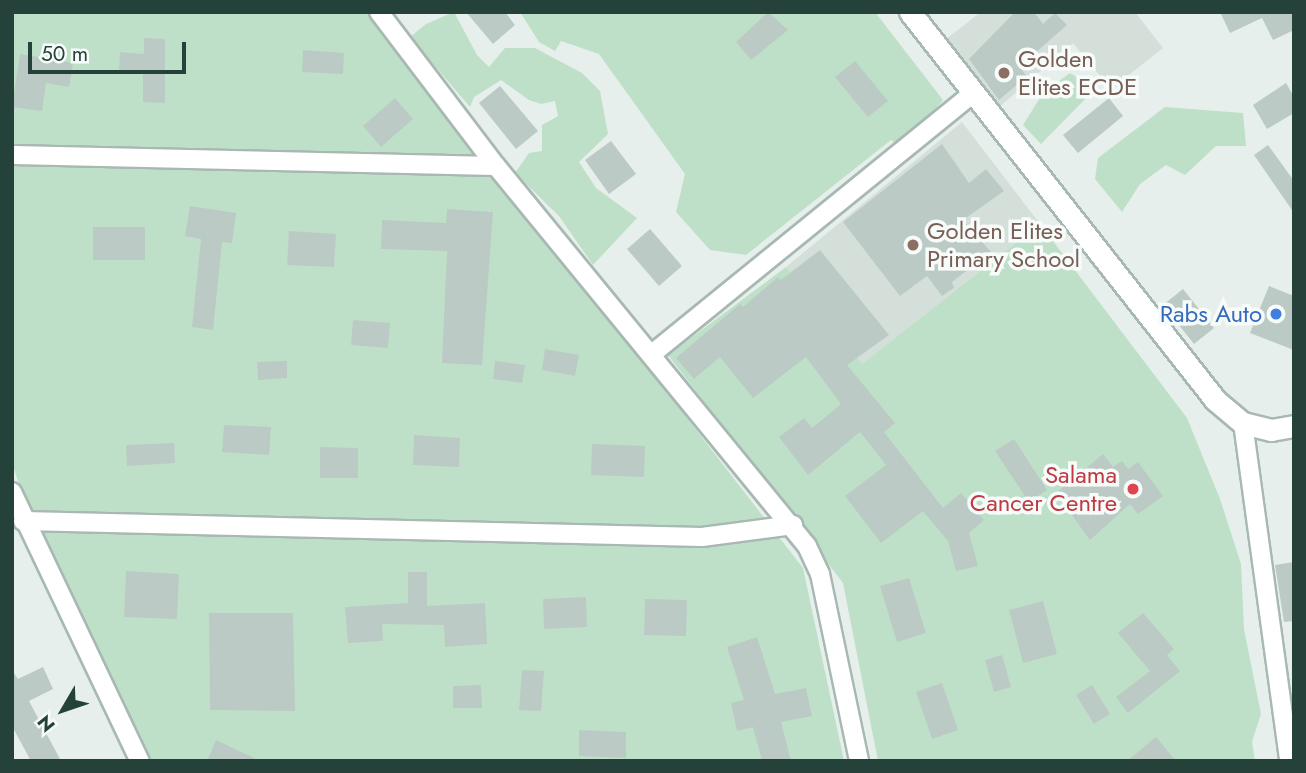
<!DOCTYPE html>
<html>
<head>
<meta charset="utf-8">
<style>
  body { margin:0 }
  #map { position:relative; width:1306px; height:773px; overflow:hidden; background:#e6efeb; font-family:Jost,sans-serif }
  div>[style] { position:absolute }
  .built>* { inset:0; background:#d4dfda }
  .green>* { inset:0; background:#bfe0c8 }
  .building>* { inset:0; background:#bbcac4 }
  .roads { filter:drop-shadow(2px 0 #a8b8b2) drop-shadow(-2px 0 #a8b8b2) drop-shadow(0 2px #a8b8b2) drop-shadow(0 -2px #a8b8b2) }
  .street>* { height:18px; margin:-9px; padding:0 9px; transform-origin:9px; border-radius:9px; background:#fff }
  .secondary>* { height:21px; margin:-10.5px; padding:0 10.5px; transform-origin:10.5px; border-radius:10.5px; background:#fff }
  .dots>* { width:19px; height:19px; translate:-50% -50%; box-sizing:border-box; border:4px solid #f7fbf9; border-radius:50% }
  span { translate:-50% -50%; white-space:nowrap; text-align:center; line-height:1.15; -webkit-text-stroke:7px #f7fbf9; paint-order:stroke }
  .education-label { font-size:24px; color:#785e54 }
  .left { translate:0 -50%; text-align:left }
  .shop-label { font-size:24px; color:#366cbe }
  .right { translate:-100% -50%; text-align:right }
  .health-label { font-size:24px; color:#be3a42 }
  .frame { position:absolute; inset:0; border:14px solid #24423a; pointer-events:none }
  .north { position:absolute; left:28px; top:675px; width:70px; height:70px; -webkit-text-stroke:5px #f7fbf9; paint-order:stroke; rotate:231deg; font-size:19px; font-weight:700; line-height:28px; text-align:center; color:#24423a }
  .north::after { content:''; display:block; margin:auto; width:24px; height:32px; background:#24423a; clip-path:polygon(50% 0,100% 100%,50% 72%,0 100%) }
  .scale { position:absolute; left:28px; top:42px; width:158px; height:32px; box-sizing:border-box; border:4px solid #24423a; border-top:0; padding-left:9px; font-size:21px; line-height:24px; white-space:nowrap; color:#24423a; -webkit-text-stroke:5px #f7fbf9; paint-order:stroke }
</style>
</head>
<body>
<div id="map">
  <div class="built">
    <i style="clip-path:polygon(981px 12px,1135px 12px,1163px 48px,1111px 89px,1073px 43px,997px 109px,945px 40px)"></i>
    <i style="clip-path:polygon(962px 122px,1040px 224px,861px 365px,786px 267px)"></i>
  </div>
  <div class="green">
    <i style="clip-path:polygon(12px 12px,373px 12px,803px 568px,844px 761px,149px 761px,28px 510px,12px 463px)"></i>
    <i style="clip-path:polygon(454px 12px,477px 55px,489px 67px,505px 48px,535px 48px,582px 73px,600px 91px,608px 134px,579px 162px,596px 188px,637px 218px,593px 265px,559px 216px,515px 173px,529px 153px,542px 151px,542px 125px,558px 116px,555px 101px,541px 104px,529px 100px,501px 80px,474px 97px,470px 107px,410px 37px,426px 24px)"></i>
    <i style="clip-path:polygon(520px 12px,875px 12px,943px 100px,917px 132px,897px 144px,891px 140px,746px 255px,710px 250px,676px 212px,685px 174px,599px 54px,561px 41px,555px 51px,539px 42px)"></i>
    <i style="clip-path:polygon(1070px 73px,1095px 89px,1041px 144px,1023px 125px,1043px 93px)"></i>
    <i style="clip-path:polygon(1165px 107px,1243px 113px,1246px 146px,1216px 146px,1185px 175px,1166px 165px,1140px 184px,1122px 212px,1095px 179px,1098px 158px)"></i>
    <i style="clip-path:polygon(1040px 224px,1187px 418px,1220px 499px,1241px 564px,1244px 629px,1261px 714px,1252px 742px,1255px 761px,878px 761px,843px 583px,668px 355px,786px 267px,862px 364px)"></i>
  </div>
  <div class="building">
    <i style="clip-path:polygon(466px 12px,505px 12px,515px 25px,493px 44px)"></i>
    <i style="clip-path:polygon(768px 12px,788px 30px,751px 60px,736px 42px)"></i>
    <i style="clip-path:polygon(1015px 12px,1034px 12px,1043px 24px,1055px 13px,1067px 25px,1019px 67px,1027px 76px,999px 100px,969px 59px)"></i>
    <i style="clip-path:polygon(1220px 12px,1294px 12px,1294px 30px,1273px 40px,1262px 18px,1230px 33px)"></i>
    <i style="clip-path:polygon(144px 38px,165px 39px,165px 103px,143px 102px,143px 74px,119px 72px,120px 52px,144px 54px)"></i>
    <i style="clip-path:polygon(303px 50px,344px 53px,343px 74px,302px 72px)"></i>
    <i style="clip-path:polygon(20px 54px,73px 63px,69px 87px,46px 83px,42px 111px,12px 107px)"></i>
    <i style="clip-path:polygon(855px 61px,888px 101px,868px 117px,835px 77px)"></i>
    <i style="clip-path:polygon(1286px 83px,1294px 97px,1294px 113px,1267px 129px,1253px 105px)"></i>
    <i style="clip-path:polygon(500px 86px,538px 131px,516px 149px,479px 103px)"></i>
    <i style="clip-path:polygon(395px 98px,413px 119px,381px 147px,363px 126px)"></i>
    <i style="clip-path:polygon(1109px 98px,1123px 116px,1078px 153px,1063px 135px)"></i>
    <i style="clip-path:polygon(611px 141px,636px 174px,609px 194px,585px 160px)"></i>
    <i style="clip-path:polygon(942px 144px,969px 183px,986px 169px,1004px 191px,963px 220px,991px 252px,952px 282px,954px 288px,942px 296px,927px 276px,900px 296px,843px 222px)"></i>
    <i style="clip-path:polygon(1268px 145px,1294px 181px,1294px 213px,1254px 155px)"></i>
    <i style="clip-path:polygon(190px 206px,236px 213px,232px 243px,222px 242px,213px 330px,192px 327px,201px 239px,185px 236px)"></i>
    <i style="clip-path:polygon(447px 209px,493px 212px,482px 365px,442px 363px,447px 251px,381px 249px,382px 220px,446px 223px)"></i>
    <i style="clip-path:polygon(93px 227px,145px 227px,145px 260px,93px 260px)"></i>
    <i style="clip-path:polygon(650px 229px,682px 266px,659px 286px,627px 249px)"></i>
    <i style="clip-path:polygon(289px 231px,336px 234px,334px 267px,287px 265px)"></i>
    <i style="clip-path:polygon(820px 250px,889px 335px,847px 365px,895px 423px,884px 432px,943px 508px,961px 493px,984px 520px,969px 533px,978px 566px,956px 571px,948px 541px,923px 511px,881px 543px,845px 496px,886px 465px,860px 432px,808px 475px,779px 437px,804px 418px,812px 428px,841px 404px,806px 357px,753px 398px,720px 357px,694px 379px,676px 358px,740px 304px,743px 307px,778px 277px,781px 280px)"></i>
    <i style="clip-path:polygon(1269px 286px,1294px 296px,1294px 350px,1250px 333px)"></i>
    <i style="clip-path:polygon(1183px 289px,1214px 328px,1194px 344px,1163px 305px)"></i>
    <i style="clip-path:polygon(353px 320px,390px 323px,388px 348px,351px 345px)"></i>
    <i style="clip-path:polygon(545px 349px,579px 355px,575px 376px,542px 370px)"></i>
    <i style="clip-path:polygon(287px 361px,287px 378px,258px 380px,257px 362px)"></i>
    <i style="clip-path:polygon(495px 361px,525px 365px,522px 383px,493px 379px)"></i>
    <i style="clip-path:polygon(224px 425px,271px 427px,269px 455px,222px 452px)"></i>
    <i style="clip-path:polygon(414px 435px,460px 438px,459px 467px,413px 465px)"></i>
    <i style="clip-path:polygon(1014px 439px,1047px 490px,1029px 502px,995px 451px)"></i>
    <i style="clip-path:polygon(174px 443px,175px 463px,127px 466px,126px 445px)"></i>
    <i style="clip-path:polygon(592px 444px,645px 446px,644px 477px,591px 475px)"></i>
    <i style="clip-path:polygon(320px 447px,358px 448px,358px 478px,320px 478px)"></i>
    <i style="clip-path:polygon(1103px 454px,1113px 467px,1122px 461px,1128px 469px,1138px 462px,1163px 496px,1138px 514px,1130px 504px,1090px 540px,1056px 493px)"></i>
    <i style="clip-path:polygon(1294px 562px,1294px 621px,1284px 622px,1275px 565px)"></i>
    <i style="clip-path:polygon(126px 571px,179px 574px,177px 619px,124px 617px)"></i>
    <i style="clip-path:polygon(408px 572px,427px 572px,427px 606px,485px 603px,487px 644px,445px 647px,444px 625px,382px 624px,383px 641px,348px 643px,345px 607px,408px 603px)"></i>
    <i style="clip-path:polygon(909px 578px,926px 633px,897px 642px,880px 586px)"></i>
    <i style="clip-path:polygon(586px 597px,587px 627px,544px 629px,543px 599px)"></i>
    <i style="clip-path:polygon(645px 599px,687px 600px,686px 636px,644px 635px)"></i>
    <i style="clip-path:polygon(1043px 601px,1057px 654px,1023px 663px,1009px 610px)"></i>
    <i style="clip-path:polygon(209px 613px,293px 613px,295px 711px,210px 710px)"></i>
    <i style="clip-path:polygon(1143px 613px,1174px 649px,1167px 655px,1180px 671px,1128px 713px,1116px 697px,1150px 671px,1118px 633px)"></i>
    <i style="clip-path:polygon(757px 637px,775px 694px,806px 688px,812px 716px,781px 722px,791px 761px,762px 761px,753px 727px,737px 731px,731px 703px,744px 700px,727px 647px)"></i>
    <i style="clip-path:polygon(1002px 655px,1011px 687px,994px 692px,985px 660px)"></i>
    <i style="clip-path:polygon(43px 667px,53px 689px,29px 701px,61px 761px,31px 761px,12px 726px,12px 670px,18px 679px)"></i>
    <i style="clip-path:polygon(522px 670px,544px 671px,541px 711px,519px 710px)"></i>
    <i style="clip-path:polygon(942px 683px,958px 730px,932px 739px,916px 692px)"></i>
    <i style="clip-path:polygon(481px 685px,482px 708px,453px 708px,453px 686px)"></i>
    <i style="clip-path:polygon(1092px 685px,1110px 714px,1094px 724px,1076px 695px)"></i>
    <i style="clip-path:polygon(579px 730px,626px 732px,626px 758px,579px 756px)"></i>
    <i style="clip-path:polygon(1156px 737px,1176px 761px,1127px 761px)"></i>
    <i style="clip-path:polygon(216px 740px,260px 761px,207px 761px)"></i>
  </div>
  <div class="roads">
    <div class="street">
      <i style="left:379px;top:12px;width:193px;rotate:52.8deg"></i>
      <i style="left:496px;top:166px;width:491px;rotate:50.7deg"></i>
      <i style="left:807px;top:546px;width:31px;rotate:65deg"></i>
      <i style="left:820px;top:574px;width:191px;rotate:78.2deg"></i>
      <i style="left:12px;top:155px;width:484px;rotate:1.3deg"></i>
      <i style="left:652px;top:354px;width:414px;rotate:-39.1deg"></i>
      <i style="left:1243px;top:423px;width:341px;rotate:82.2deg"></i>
      <i style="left:12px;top:492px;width:298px;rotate:64.6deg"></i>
      <i style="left:23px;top:521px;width:679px;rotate:1.35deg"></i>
      <i style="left:702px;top:537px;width:92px;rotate:-7.5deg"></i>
    </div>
    <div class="secondary">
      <i style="left:910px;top:12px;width:492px;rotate:51.8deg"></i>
      <i style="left:1214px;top:399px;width:38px;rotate:40deg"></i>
      <i style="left:1243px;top:423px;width:29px;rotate:14deg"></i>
      <i style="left:1271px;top:430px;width:23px;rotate:-10deg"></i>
    </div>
  </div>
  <div class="dots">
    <i style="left:1004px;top:73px;background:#8d6e63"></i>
    <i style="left:913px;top:245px;background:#8d6e63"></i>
    <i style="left:1276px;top:314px;background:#3f7fe0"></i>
    <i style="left:1133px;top:489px;background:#e0444e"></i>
  </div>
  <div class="education-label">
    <span class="left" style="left:1018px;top:73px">Golden<br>Elites ECDE</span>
    <span class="left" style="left:927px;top:245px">Golden Elites<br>Primary School</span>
  </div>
  <div class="shop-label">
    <span class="right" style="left:1262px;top:314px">Rabs Auto</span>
  </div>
  <div class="health-label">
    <span class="right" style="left:1117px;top:489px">Salama<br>Cancer Centre</span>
  </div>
  <div class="frame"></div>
  <div class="north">N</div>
  <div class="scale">50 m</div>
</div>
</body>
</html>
